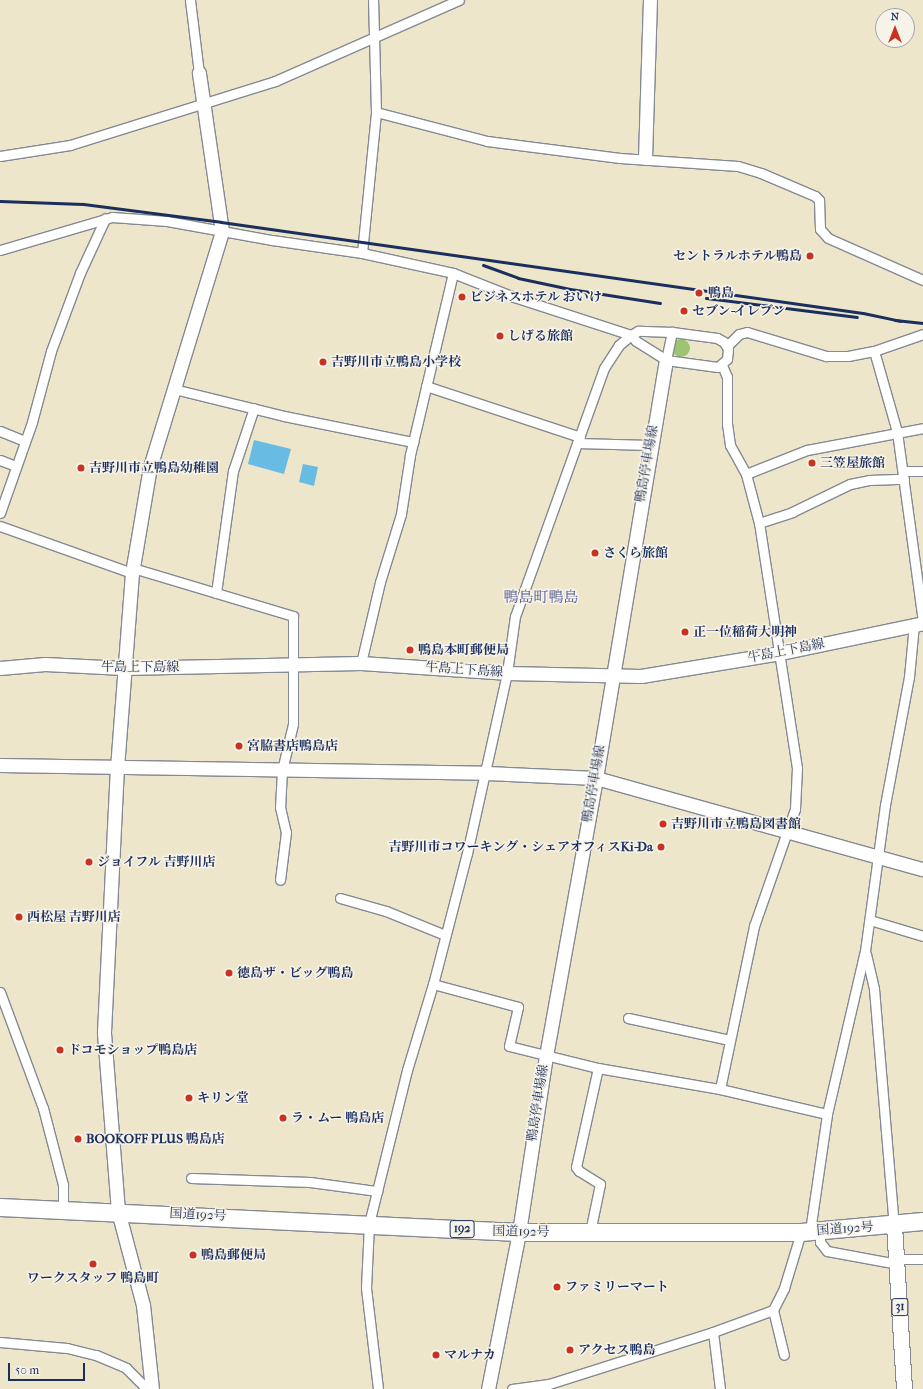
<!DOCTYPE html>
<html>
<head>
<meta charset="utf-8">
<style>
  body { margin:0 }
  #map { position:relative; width:923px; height:1389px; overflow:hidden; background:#ede6ca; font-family:"IM FELL French Canon","Noto Serif JP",serif }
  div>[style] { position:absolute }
  .green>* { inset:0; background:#9bc572 }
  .round { border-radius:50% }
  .water>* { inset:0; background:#68bce4 }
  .roads { filter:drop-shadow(1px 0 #848a94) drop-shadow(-1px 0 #848a94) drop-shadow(0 1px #848a94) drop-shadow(0 -1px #848a94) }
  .street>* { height:9px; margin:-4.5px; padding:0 4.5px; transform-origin:4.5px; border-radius:4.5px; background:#fff }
  .secondary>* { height:13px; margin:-6.5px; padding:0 6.5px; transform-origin:6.5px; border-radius:6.5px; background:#fff }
  .primary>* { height:15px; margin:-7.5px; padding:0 7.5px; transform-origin:7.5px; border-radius:7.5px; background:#fff }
  .highway>* { height:17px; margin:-8.5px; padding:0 8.5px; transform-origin:8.5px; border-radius:8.5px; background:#fff }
  .rail>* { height:3px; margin:-1.5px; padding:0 1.5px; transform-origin:1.5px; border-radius:1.5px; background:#1b2f5e }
  .dots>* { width:11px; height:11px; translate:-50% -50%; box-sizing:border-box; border:2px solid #f7f3e8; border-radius:50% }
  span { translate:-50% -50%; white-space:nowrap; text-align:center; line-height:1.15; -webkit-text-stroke:3px #f7f3e8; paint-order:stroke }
  .shield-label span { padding:1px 3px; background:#f7f3e8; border:1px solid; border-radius:3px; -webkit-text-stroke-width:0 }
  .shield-label { font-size:12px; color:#1b2f5e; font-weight:700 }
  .poi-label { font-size:13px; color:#1b2f5e; font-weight:700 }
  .right { translate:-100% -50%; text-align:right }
  .left { translate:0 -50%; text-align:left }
  .street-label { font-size:13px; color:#1b2f5e }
  .quarter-label { font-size:15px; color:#535b94 }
  .north { position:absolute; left:875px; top:8px; width:40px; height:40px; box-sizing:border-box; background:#f7f3e8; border:1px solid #9fa5b1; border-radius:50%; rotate:0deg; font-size:11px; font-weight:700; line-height:16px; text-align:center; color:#1b2f5e }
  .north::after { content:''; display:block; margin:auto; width:14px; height:18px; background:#c8321e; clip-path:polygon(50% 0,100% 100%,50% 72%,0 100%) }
  .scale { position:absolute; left:8px; top:1363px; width:77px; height:18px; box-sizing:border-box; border:2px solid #1b2f5e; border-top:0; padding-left:5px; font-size:12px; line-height:14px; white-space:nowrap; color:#1b2f5e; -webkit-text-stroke:3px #f7f3e8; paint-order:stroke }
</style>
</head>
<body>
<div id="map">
  <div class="green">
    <i class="round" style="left:672px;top:339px;width:18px;height:18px"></i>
  </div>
  <div class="water">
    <i style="clip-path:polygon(254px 440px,291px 449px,284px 474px,248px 464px)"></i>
    <i style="clip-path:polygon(303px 464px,318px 467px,314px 486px,299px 482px)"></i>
  </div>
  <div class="roads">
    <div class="street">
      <i style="left:190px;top:0;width:74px;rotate:83deg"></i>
      <i style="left:376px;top:112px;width:115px;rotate:14.6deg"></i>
      <i style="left:487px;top:141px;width:134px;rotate:7.3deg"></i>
      <i style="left:620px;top:158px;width:118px;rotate:3.9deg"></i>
      <i style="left:738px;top:166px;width:24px;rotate:17deg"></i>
      <i style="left:761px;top:173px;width:59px;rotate:23.1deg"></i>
      <i style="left:815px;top:196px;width:6px;rotate:45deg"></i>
      <i style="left:819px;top:200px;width:29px;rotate:88deg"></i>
      <i style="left:820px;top:229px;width:12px;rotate:48deg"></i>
      <i style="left:828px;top:238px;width:104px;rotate:23.9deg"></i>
      <i style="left:0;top:156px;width:71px;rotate:-8.9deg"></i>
      <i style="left:70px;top:145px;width:215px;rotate:-17.3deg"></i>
      <i style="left:275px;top:81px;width:201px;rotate:-23.8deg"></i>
      <i style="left:0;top:250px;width:117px;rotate:-16.4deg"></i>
      <i style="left:112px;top:217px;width:55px;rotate:4.2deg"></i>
      <i style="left:167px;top:221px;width:107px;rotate:10.3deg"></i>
      <i style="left:272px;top:240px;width:91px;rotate:8.2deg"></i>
      <i style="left:362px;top:253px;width:93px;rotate:12.4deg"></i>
      <i style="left:453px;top:273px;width:66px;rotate:21.5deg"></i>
      <i style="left:514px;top:297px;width:123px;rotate:18deg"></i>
      <i style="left:631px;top:335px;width:8px;rotate:50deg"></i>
      <i style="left:636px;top:341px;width:36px;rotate:32deg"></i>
      <i style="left:666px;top:360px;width:52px;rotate:7.7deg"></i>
      <i style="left:718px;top:367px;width:12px;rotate:-42deg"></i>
      <i style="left:727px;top:359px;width:10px;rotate:-84deg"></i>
      <i style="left:728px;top:349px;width:8px;rotate:-120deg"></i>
      <i style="left:724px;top:342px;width:8px;rotate:-150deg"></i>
      <i style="left:717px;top:338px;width:45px;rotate:-172.4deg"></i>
      <i style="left:672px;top:332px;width:34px;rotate:-178deg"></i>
      <i style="left:638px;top:331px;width:8px;rotate:150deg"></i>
      <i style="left:631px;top:335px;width:16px;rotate:140deg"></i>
      <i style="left:619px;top:345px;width:27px;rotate:123deg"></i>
      <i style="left:604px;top:368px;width:263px;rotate:109.7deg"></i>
      <i style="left:515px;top:616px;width:58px;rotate:98deg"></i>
      <i style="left:507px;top:673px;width:184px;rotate:102.5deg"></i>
      <i style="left:467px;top:853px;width:135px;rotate:104.5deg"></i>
      <i style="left:433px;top:984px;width:90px;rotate:106.8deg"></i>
      <i style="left:407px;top:1070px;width:159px;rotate:103.9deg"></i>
      <i style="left:369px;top:1224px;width:64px;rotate:92.7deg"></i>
      <i style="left:366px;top:1288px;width:102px;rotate:83.2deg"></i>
      <i style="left:362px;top:253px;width:142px;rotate:-84.3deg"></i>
      <i style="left:376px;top:112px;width:112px;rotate:-91.5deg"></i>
      <i style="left:727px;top:346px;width:17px;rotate:-45deg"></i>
      <i style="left:739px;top:334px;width:8px;rotate:-14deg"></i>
      <i style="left:747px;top:332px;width:83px;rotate:16.9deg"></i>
      <i style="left:826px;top:356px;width:22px"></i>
      <i style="left:848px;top:356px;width:26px;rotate:-11deg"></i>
      <i style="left:874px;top:351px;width:52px;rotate:-19.1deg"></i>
      <i style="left:874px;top:351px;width:84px;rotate:74.1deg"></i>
      <i style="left:897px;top:432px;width:193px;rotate:82.2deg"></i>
      <i style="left:666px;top:360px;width:29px;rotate:-78deg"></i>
      <i style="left:426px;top:386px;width:162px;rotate:18.3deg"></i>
      <i style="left:174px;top:389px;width:113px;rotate:13.8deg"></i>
      <i style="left:284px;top:416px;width:132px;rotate:11.4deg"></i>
      <i style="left:0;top:431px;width:27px;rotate:22deg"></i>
      <i style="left:577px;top:443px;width:73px;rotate:1.6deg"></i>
      <i style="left:0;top:460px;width:17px;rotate:21deg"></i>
      <i style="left:903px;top:471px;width:20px"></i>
      <i style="left:746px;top:474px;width:66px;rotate:-21.5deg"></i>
      <i style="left:807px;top:450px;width:118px;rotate:-10.7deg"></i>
      <i style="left:0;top:513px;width:96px;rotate:-70.6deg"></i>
      <i style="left:32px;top:422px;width:73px;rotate:-75deg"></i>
      <i style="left:51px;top:351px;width:83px;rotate:-69.6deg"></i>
      <i style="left:80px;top:273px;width:60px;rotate:-65.2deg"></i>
      <i style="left:759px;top:523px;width:35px;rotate:-18deg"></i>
      <i style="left:792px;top:512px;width:64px;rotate:-25.8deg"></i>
      <i style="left:850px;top:484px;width:19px;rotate:-12deg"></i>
      <i style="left:869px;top:480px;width:35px;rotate:-2deg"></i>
      <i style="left:0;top:526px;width:140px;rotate:19.6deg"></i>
      <i style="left:133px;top:568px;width:167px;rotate:16.7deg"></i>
      <i style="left:293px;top:616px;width:108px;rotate:90deg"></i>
      <i style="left:293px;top:724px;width:47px;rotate:103.4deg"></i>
      <i style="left:282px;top:770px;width:37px;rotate:93deg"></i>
      <i style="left:280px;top:807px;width:26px;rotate:77deg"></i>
      <i style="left:286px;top:832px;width:48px;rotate:97.1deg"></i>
      <i style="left:216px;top:593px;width:123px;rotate:-82.1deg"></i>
      <i style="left:233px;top:471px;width:66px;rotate:-71.6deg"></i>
      <i style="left:361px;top:663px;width:83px;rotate:-76.8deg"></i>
      <i style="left:380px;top:582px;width:71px;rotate:-72.8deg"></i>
      <i style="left:401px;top:514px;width:60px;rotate:-81.3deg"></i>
      <i style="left:410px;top:455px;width:187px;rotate:-76.7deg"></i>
      <i style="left:340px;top:898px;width:48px;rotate:15.8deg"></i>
      <i style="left:386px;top:911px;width:64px;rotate:22.1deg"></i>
      <i style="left:870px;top:920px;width:55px;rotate:16.8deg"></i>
      <i style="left:866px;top:954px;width:36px;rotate:77deg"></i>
      <i style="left:874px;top:989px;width:237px;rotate:85.2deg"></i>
      <i style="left:433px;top:984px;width:88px;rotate:15.1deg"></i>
      <i style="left:518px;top:1007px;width:40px;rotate:103deg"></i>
      <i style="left:509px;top:1046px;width:92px;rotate:13.9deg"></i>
      <i style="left:598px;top:1068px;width:124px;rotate:9.8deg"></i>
      <i style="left:720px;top:1089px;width:110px;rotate:13.2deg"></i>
      <i style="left:0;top:992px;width:124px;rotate:69.7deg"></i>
      <i style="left:43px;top:1108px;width:80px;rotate:75.4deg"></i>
      <i style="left:63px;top:1185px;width:24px;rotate:90deg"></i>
      <i style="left:628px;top:1018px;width:104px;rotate:12.2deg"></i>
      <i style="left:720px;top:1089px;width:167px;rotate:-78.2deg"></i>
      <i style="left:754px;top:926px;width:124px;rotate:-70.7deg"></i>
      <i style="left:795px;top:809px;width:41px;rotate:-87.2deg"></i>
      <i style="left:797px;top:768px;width:248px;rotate:-98.8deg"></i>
      <i style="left:759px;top:523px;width:51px;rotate:-104.9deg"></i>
      <i style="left:746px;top:474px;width:33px;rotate:-119deg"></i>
      <i style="left:730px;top:445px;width:21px;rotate:-98deg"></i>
      <i style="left:727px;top:424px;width:47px;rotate:-90deg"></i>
      <i style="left:727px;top:377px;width:13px;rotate:-113deg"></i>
      <i style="left:191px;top:1178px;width:119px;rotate:1.9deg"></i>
      <i style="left:310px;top:1182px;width:68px;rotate:7.7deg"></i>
      <i style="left:810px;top:1231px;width:118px;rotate:-81.7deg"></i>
      <i style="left:827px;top:1114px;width:167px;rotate:-76.9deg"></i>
      <i style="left:865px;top:951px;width:147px;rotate:-82.2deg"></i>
      <i style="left:885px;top:805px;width:130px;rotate:-79.4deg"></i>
      <i style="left:909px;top:677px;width:53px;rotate:-84.6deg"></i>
      <i style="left:820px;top:1231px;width:11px;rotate:90deg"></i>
      <i style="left:820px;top:1242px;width:11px;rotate:52deg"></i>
      <i style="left:827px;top:1251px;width:71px;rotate:10.5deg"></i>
      <i style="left:590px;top:1232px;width:49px;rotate:-78.2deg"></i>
      <i style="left:600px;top:1184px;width:25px;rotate:-148deg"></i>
      <i style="left:579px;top:1171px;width:5px;rotate:-127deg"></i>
      <i style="left:576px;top:1167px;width:101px;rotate:-77.5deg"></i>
      <i style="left:896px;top:1259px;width:27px"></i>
      <i style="left:773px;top:1310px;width:46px;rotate:76.3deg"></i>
      <i style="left:713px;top:1332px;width:57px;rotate:83deg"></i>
      <i style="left:0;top:1342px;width:67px;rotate:5.1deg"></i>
      <i style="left:67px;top:1348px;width:30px;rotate:14deg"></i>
      <i style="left:96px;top:1355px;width:33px;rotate:23deg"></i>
      <i style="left:126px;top:1368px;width:30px;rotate:45deg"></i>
      <i style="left:512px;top:1389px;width:37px;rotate:-8deg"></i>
      <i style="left:549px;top:1384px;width:172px;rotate:-17.6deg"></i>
      <i style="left:713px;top:1332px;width:64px;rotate:-20.1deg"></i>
      <i style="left:773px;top:1310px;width:25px;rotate:-63deg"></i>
      <i style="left:784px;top:1288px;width:59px;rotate:-73.1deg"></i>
    </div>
    <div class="secondary">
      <i style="left:645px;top:158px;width:158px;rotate:-88.2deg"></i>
      <i style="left:0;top:668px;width:45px;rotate:-5.1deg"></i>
      <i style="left:45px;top:664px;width:78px;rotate:2.9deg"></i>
      <i style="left:123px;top:668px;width:238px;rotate:-1.2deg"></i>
      <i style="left:361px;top:663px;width:146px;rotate:3.9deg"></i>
      <i style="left:507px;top:673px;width:134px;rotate:1.3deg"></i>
      <i style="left:641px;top:676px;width:141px;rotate:-9.4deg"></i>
      <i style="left:780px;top:653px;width:146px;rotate:-11.8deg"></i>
      <i style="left:0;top:765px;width:486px;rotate:0.9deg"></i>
      <i style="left:486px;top:773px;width:110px;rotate:2.6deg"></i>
      <i style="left:596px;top:778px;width:339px;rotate:15.6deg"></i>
      <i style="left:152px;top:1389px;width:84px;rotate:-96.1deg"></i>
      <i style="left:143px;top:1305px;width:97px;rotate:-104.9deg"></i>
      <i style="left:118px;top:1211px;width:180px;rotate:-94.5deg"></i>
      <i style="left:104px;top:1032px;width:264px;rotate:-87.2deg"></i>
      <i style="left:117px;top:768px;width:196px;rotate:-85.6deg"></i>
      <i style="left:132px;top:573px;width:108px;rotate:-80.4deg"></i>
      <i style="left:150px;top:467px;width:247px;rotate:-73deg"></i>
      <i style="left:222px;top:231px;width:160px;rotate:-98.3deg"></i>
      <i style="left:488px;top:1389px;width:160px;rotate:-78.8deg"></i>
      <i style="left:519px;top:1232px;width:178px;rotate:-81.3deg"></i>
      <i style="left:546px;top:1056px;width:282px;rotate:-79.8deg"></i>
      <i style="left:596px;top:778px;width:424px;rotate:-80.5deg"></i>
    </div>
    <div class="primary">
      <i style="left:894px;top:1225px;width:164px;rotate:86.5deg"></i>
    </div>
    <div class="highway">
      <i style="left:0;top:1207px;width:520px;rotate:2.76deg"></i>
      <i style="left:519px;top:1232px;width:282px"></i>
      <i style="left:801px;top:1232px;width:122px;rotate:-5.2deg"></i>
    </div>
  </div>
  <div class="rail">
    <i style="left:0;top:201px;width:83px;rotate:2.1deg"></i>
    <i style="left:83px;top:204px;width:139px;rotate:7.4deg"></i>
    <i style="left:221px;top:222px;width:648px;rotate:8.07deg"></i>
    <i style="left:863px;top:313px;width:38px;rotate:12deg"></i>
    <i style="left:483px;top:265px;width:37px;rotate:20deg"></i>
    <i style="left:518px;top:278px;width:53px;rotate:11.9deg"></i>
    <i style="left:570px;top:289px;width:91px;rotate:8.8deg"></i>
    <i style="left:706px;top:298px;width:152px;rotate:7.2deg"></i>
    <i style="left:895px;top:320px;width:28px;rotate:6deg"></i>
  </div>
  <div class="dots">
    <i style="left:810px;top:256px;background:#c8321e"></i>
    <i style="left:699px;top:293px;background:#c8321e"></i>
    <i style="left:462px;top:297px;background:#c8321e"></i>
    <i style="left:684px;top:311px;background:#c8321e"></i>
    <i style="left:500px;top:336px;background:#c8321e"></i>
    <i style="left:323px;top:362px;background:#c8321e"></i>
    <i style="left:812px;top:463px;background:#c8321e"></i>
    <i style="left:81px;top:468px;background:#c8321e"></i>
    <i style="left:595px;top:553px;background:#c8321e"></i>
    <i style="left:685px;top:632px;background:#c8321e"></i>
    <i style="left:410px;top:650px;background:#c8321e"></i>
    <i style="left:239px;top:746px;background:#c8321e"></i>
    <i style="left:663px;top:824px;background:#c8321e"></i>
    <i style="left:661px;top:847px;background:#c8321e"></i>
    <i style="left:89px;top:862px;background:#c8321e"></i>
    <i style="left:19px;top:917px;background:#c8321e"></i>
    <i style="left:229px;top:973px;background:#c8321e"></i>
    <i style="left:60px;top:1050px;background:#c8321e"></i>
    <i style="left:189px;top:1098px;background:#c8321e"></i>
    <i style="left:283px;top:1118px;background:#c8321e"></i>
    <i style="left:78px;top:1139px;background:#c8321e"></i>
    <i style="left:193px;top:1255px;background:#c8321e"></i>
    <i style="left:93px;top:1264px;background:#c8321e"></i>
    <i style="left:557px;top:1287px;background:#c8321e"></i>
    <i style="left:570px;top:1350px;background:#c8321e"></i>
    <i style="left:436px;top:1355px;background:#c8321e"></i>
  </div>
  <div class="shield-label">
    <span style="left:462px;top:1229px">192</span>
    <span style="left:900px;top:1307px">31</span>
  </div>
  <div class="poi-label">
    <span class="right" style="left:802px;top:256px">セントラルホテル鴨島</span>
    <span class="left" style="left:708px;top:293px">鴨島</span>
    <span class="left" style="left:470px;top:297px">ビジネスホテル おいけ</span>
    <span class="left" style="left:692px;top:311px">セブン-イレブン</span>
    <span class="left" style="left:508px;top:336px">しげる旅館</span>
    <span class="left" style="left:331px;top:362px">吉野川市立鴨島小学校</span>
    <span class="left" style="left:820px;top:463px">三笠屋旅館</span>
    <span class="left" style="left:89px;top:468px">吉野川市立鴨島幼稚園</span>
    <span class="left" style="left:603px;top:553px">さくら旅館</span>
    <span class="left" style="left:693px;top:632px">正一位稲荷大明神</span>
    <span class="left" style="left:418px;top:650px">鴨島本町郵便局</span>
    <span class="left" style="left:247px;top:746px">宮脇書店鴨島店</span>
    <span class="left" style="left:671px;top:824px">吉野川市立鴨島図書館</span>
    <span class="right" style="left:653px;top:847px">吉野川市コワーキング・シェアオフィスKi-Da</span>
    <span class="left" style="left:97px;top:862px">ジョイフル 吉野川店</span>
    <span class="left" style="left:27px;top:917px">西松屋 吉野川店</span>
    <span class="left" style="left:237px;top:973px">徳島ザ・ビッグ鴨島</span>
    <span class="left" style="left:68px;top:1050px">ドコモショップ鴨島店</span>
    <span class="left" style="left:197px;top:1098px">キリン堂</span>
    <span class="left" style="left:291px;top:1118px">ラ・ムー 鴨島店</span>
    <span class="left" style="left:86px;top:1139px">BOOKOFF PLUS 鴨島店</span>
    <span class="left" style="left:201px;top:1255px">鴨島郵便局</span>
    <span style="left:93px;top:1278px">ワークスタッフ 鴨島町</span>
    <span class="left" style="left:565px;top:1287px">ファミリーマート</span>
    <span class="left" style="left:578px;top:1350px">アクセス鴨島</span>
    <span class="left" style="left:444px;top:1355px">マルナカ</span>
  </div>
  <div class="street-label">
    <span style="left:647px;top:464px;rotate:-80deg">鴨島停車場線</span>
    <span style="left:786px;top:651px;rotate:-11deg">牛島上下島線</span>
    <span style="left:140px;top:667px">牛島上下島線</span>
    <span style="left:464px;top:670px;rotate:4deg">牛島上下島線</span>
    <span style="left:594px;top:784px;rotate:-80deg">鴨島停車場線</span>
    <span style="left:538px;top:1103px;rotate:-81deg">鴨島停車場線</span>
    <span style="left:198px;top:1215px;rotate:3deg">国道192号</span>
    <span style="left:845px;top:1229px;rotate:-4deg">国道192号</span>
    <span style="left:521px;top:1232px;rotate:1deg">国道192号</span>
  </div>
  <div class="quarter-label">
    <span style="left:541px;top:598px">鴨島町鴨島</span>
  </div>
  <div class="north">N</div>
  <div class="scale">50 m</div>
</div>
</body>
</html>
